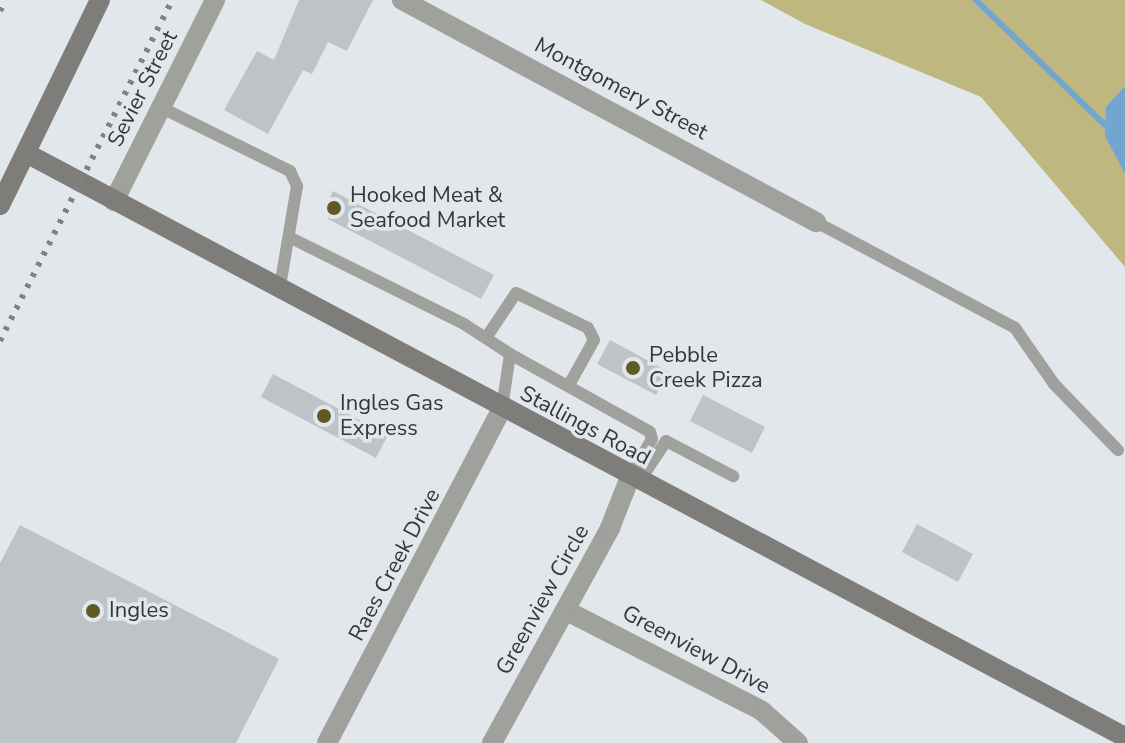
<!DOCTYPE html>
<html>
<head>
<meta charset="utf-8">
<style>
  body { margin:0 }
  #map { position:relative; width:1125px; height:743px; overflow:hidden; background:#e2e7ec; font-family:"Nunito Sans",sans-serif }
  div>[style] { position:absolute }
  .green>* { inset:0; background:#beb880 }
  .water>* { inset:0; background:#73a5cf }
  .stream>* { height:6px; margin:-3px; padding:0 3px; transform-origin:3px; border-radius:3px; background:#73a5cf }
  .building>* { inset:0; background:#bec3c7 }
  .lane>* { height:12px; margin:-6px; padding:0 6px; transform-origin:6px; border-radius:6px; background:#a0a09d }
  .street>* { height:20px; margin:-10px; padding:0 10px; transform-origin:10px; border-radius:10px; background:#a0a09d }
  .secondary>* { height:20px; margin:-10px; padding:0 10px; transform-origin:10px; border-radius:10px; background:#7e7d7a }
  .rail>* { height:6px; margin-top:-3px; transform-origin:0; background:repeating-linear-gradient(90deg,#7f8386 0 4px,transparent 0 12px) }
  .dots>* { width:22px; height:22px; translate:-50% -50%; box-sizing:border-box; border:4px solid #e2e7ec; border-radius:50% }
  span { translate:-50% -50%; white-space:nowrap; text-align:center; line-height:1.15; -webkit-text-stroke:7px #e2e7ec; paint-order:stroke }
  .street-label { font-size:22px; color:#343638 }
  .poi-label { font-size:22px; color:#343638 }
  .left { translate:0 -50%; text-align:left }
</style>
</head>
<body>
<div id="map">
  <div class="green">
    <i style="clip-path:polygon(761px 0,1125px 0,1125px 267px,981px 97px,805px 24px)"></i>
  </div>
  <div class="water">
    <i style="clip-path:polygon(1124px 87px,1125px 88px,1125px 174px,1105px 136px,1106px 107px)"></i>
  </div>
  <div class="stream">
    <i style="left:976px;top:0;width:188px;rotate:44.1deg"></i>
  </div>
  <div class="building">
    <i style="clip-path:polygon(299px 0,373px 0,347px 51px,328px 42px,312px 74px,303px 70px,268px 134px,224px 110px,257px 51px,274px 60px)"></i>
    <i style="clip-path:polygon(333px 191px,494px 275px,481px 299px,328px 219px,325px 208px)"></i>
    <i style="clip-path:polygon(610px 340px,669px 372px,656px 395px,597px 364px)"></i>
    <i style="clip-path:polygon(273px 374px,388px 435px,376px 458px,261px 397px)"></i>
    <i style="clip-path:polygon(703px 395px,765px 427px,752px 453px,690px 421px)"></i>
    <i style="clip-path:polygon(917px 524px,973px 554px,958px 582px,902px 552px)"></i>
    <i style="clip-path:polygon(20px 525px,279px 659px,236px 743px,0 743px,0 563px)"></i>
  </div>
  <div class="lane">
    <i style="left:160px;top:107px;width:145px;rotate:26.2deg"></i>
    <i style="left:290px;top:171px;width:17px;rotate:65deg"></i>
    <i style="left:297px;top:186px;width:101px;rotate:99.6deg"></i>
    <i style="left:816px;top:222px;width:225px;rotate:28deg"></i>
    <i style="left:1015px;top:328px;width:68px;rotate:55.1deg"></i>
    <i style="left:1054px;top:384px;width:92px;rotate:45.9deg"></i>
    <i style="left:291px;top:238px;width:193px;rotate:26.4deg"></i>
    <i style="left:464px;top:324px;width:55px;rotate:33.1deg"></i>
    <i style="left:510px;top:354px;width:55px;rotate:98.4deg"></i>
    <i style="left:486px;top:338px;width:54px;rotate:-56.3deg"></i>
    <i style="left:516px;top:293px;width:80px;rotate:25.9deg"></i>
    <i style="left:588px;top:328px;width:13px;rotate:63deg"></i>
    <i style="left:594px;top:340px;width:51px;rotate:119.1deg"></i>
    <i style="left:510px;top:354px;width:160px;rotate:29.1deg"></i>
    <i style="left:650px;top:432px;width:7px;rotate:74deg"></i>
    <i style="left:652px;top:439px;width:44px;rotate:120.1deg"></i>
    <i style="left:639px;top:482px;width:49px;rotate:-56.6deg"></i>
    <i style="left:666px;top:441px;width:76px;rotate:27.6deg"></i>
  </div>
  <div class="street">
    <i style="left:402px;top:0;width:470px;rotate:28.2deg"></i>
    <i style="left:114px;top:201px;width:225px;rotate:-63.3deg"></i>
    <i style="left:565px;top:610px;width:221px;rotate:27.1deg"></i>
    <i style="left:762px;top:711px;width:48px;rotate:41.6deg"></i>
    <i style="left:327px;top:743px;width:378px;rotate:-62.4deg"></i>
    <i style="left:492px;top:743px;width:245px;rotate:-61.2deg"></i>
    <i style="left:610px;top:528px;width:55px;rotate:-68.6deg"></i>
  </div>
  <div class="secondary">
    <i style="left:26px;top:153px;width:1245px;rotate:27.99deg"></i>
    <i style="left:0;top:205px;width:228px;rotate:-64deg"></i>
  </div>
  <div class="rail">
    <i style="left:0;top:11px;width:12px;rotate:-66deg"></i>
    <i style="left:0;top:341px;width:382px;rotate:-63.2deg"></i>
  </div>
  <div class="dots">
    <i style="left:334px;top:208px;background:#605a26"></i>
    <i style="left:633px;top:368px;background:#605a26"></i>
    <i style="left:324px;top:416px;background:#605a26"></i>
    <i style="left:93px;top:611px;background:#605a26"></i>
  </div>
  <div class="street-label">
    <span style="left:143px;top:89px;rotate:-63deg">Sevier Street</span>
    <span style="left:621px;top:89px;rotate:28deg">Montgomery Street</span>
    <span style="left:585px;top:426px;rotate:28deg">Stallings Road</span>
    <span style="left:395px;top:565px;rotate:-62deg">Raes Creek Drive</span>
    <span style="left:543px;top:600px;rotate:-61deg">Greenview Circle</span>
    <span style="left:696px;top:650px;rotate:28deg">Greenview Drive</span>
  </div>
  <div class="poi-label">
    <span class="left" style="left:350px;top:208px">Hooked Meat &amp;<br>Seafood Market</span>
    <span class="left" style="left:649px;top:368px">Pebble<br>Creek Pizza</span>
    <span class="left" style="left:340px;top:416px">Ingles Gas<br>Express</span>
    <span class="left" style="left:109px;top:611px">Ingles</span>
  </div>
</div>
</body>
</html>
